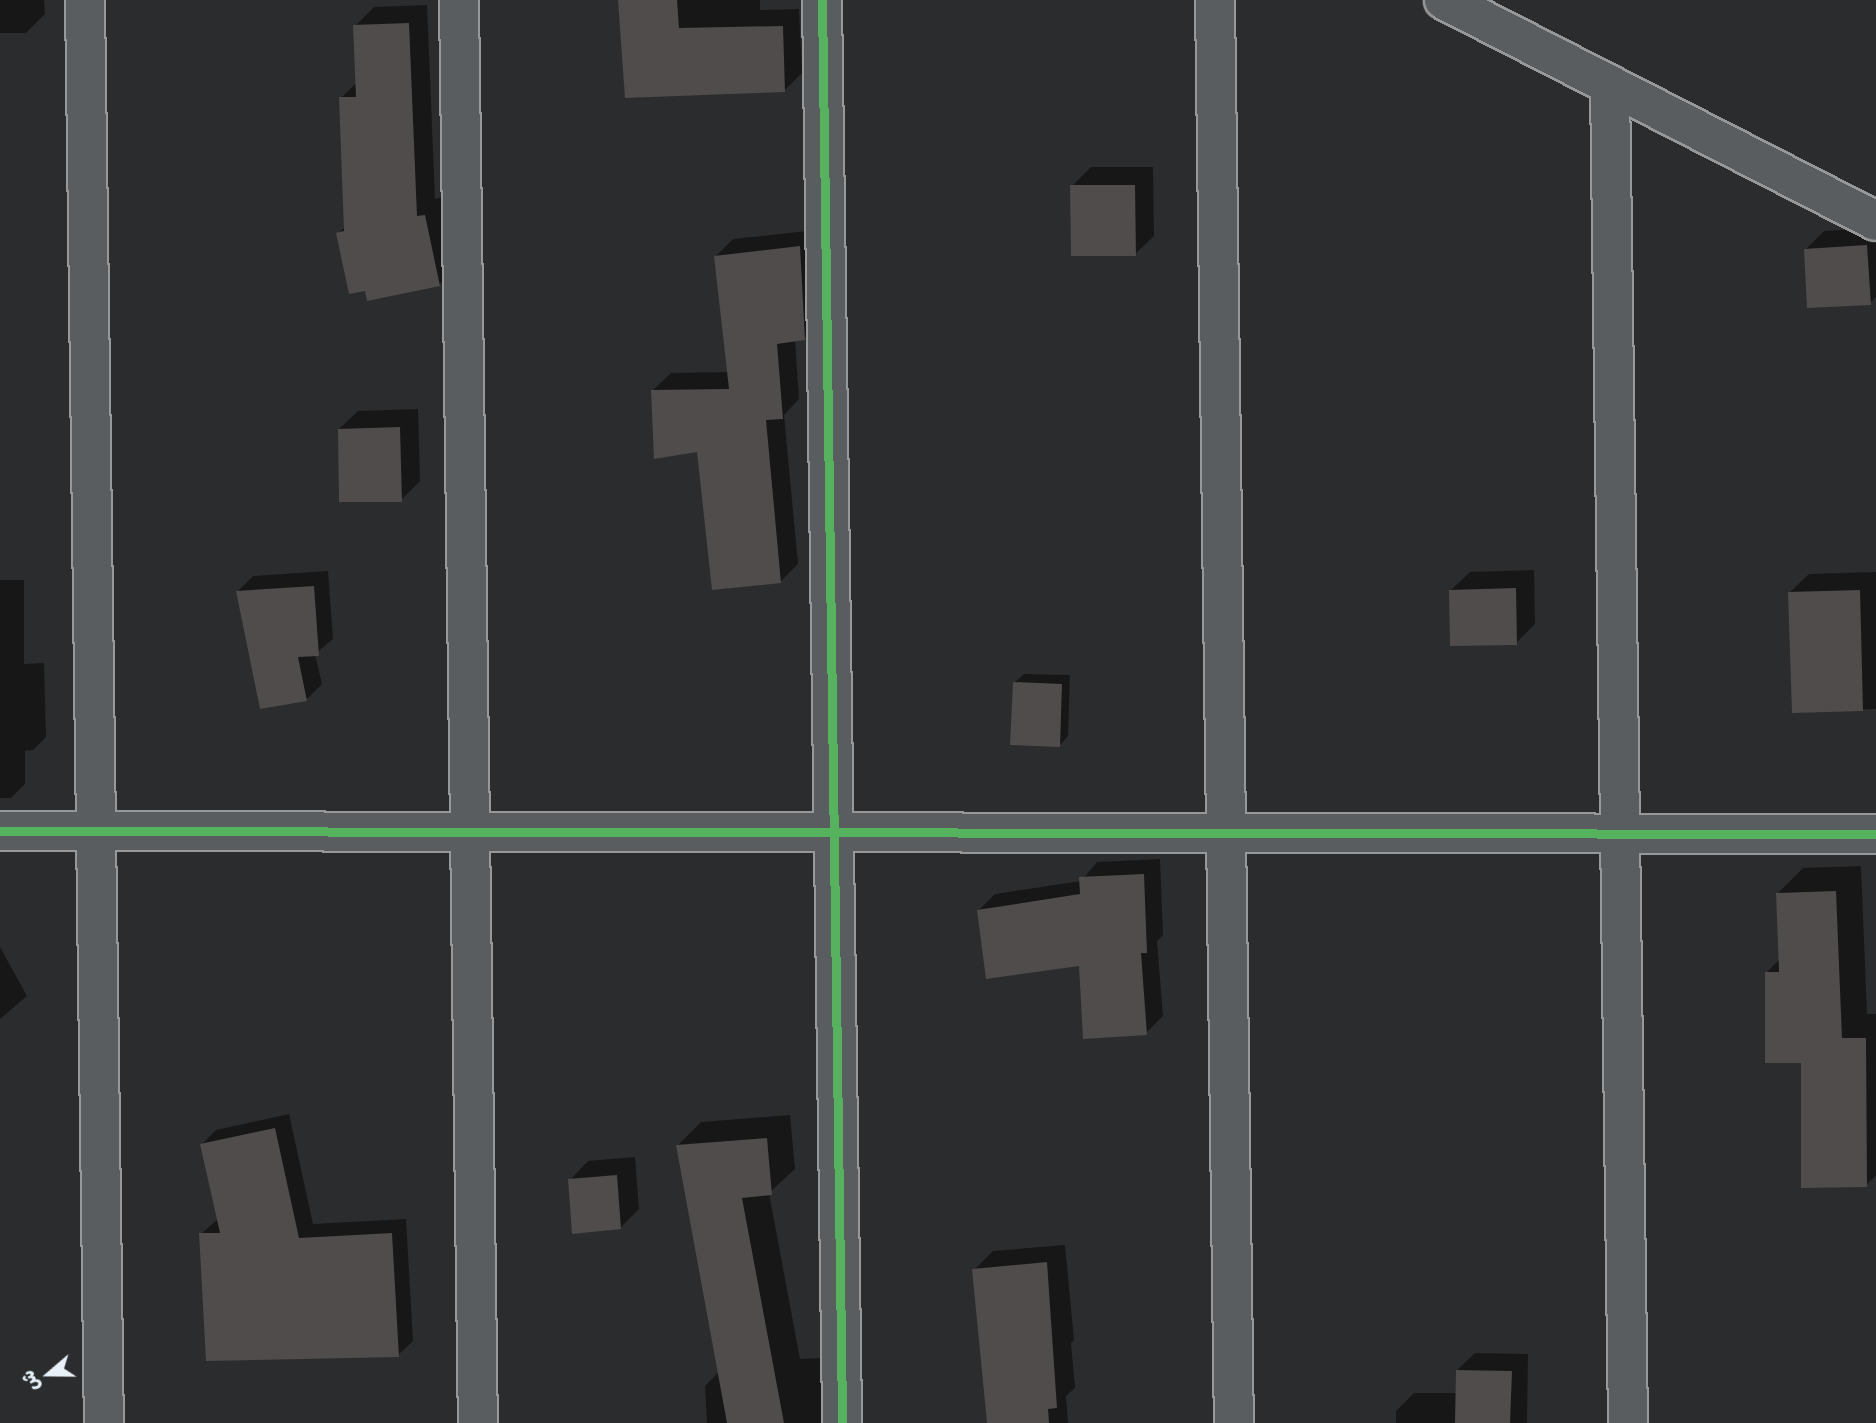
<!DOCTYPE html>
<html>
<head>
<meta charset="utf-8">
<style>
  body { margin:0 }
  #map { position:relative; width:1876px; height:1423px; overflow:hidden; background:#2b2c2d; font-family:Mali,"Playpen Sans Arabic",sans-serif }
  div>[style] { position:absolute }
  .shadow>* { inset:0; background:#0007 }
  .building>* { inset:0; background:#4f4c4b }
  .roads { filter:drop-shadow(2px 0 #96989a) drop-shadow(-2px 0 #96989a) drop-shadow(0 2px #96989a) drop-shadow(0 -2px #96989a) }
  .minor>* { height:38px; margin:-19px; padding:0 19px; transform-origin:19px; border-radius:19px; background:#5a5d60 }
  .cycleway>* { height:9px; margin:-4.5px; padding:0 4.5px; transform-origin:4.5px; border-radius:4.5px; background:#56b35d }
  span { translate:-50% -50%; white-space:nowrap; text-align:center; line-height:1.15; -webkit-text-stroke:5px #2a2d2e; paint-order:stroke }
  .north { position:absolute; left:14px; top:1339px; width:70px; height:70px; -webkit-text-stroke:5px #2a2d2e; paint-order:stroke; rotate:250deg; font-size:19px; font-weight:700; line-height:28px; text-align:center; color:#e8f1f8 }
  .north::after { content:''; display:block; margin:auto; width:24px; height:32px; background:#e8f1f8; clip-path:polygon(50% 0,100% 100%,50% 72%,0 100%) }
</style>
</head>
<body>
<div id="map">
  <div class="shadow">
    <i style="clip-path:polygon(0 0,44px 0,45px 14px,26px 33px,0 33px)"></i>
    <i style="clip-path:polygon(620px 0,760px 0,760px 10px,799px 9px,802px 73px,785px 90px)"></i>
    <i style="clip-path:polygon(427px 5px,435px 199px,443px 197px,457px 266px,439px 285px,367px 289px,338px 234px,346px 226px,341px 98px,357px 82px,355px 26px,374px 7px)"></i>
    <i style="clip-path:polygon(1091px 167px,1153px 167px,1154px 236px,1135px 254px,1072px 186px)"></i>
    <i style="clip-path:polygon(1876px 228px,1876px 297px,1870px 303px,1806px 249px,1824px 231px)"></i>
    <i style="clip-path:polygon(817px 230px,822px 321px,804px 339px,795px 340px,799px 399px,784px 415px,798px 564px,780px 582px,699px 450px,653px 390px,671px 373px,729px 372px,715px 257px,733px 239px)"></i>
    <i style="clip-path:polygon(418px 409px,420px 481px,401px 500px,339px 429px,358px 411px)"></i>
    <i style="clip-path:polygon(1534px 570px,1535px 624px,1516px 643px,1451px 590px,1470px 572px)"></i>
    <i style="clip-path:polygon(328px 571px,333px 639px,315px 654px,322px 684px,307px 699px,238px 591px,253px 576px)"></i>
    <i style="clip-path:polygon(1876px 572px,1876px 709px,1793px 711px,1790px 592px,1809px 574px)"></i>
    <i style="clip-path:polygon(0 580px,24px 580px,24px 664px,44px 663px,46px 737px,33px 750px,25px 751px,25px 784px,11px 798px,0 798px)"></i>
    <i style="clip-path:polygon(1024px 674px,1070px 675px,1068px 736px,1059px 746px,1014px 683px)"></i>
    <i style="clip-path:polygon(1160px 859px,1163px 935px,1157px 941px,1163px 1016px,1146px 1033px,1081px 964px,979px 910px,995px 894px,1081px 881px,1097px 862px)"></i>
    <i style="clip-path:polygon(1861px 866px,1867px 1014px,1876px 1014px,1876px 1176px,1866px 1185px,1802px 1061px,1766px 973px,1780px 959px,1777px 894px,1803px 868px)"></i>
    <i style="clip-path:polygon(0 947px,27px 996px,0 1019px)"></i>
    <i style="clip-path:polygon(289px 1114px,313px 1224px,406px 1219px,413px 1341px,398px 1355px,201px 1234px,218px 1219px,202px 1144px,216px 1130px)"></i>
    <i style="clip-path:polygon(790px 1115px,795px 1169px,769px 1193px,800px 1359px,821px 1358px,825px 1423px,707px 1423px,705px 1386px,719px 1372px,677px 1146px,701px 1122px)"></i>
    <i style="clip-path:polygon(635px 1157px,639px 1209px,620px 1228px,570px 1180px,588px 1161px)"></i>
    <i style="clip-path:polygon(1065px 1245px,1074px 1340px,1071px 1343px,1075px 1388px,1066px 1396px,1068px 1423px,989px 1423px,974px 1270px,993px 1251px)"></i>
    <i style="clip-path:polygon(1475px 1353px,1528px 1354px,1527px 1423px,1396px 1423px,1396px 1411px,1414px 1393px,1457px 1393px,1457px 1370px)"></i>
  </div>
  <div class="building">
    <i style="clip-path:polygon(618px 0,677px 0,679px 28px,783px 26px,785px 92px,625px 98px)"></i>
    <i style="clip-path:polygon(409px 23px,417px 216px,425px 215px,440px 286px,367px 301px,365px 291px,349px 294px,336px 233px,344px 231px,339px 97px,356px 97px,353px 25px)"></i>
    <i style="clip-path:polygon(1070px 185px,1135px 185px,1136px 256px,1071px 256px)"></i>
    <i style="clip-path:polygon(1867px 245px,1871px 305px,1807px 308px,1804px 249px)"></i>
    <i style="clip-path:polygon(800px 246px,805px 340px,777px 344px,783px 419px,766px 420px,781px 583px,712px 590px,697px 452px,654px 459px,651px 390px,729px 389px,714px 256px)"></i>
    <i style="clip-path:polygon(400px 427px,402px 502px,339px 502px,338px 429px)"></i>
    <i style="clip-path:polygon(314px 586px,319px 656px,298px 657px,307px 701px,260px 709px,236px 591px)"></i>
    <i style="clip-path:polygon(1516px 588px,1517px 645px,1450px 646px,1449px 590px)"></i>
    <i style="clip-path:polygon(1860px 590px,1863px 711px,1792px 713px,1788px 592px)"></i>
    <i style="clip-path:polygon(1013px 682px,1062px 684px,1060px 747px,1010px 745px)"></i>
    <i style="clip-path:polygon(1144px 874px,1147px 953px,1141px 953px,1147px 1035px,1083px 1039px,1079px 966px,986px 979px,977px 910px,1080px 894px,1079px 877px)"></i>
    <i style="clip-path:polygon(1836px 891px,1842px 1038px,1866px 1038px,1867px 1187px,1801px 1188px,1801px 1063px,1765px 1063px,1765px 972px,1779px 972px,1776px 893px)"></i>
    <i style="clip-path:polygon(275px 1128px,299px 1238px,392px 1233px,399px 1357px,206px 1361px,199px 1233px,220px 1233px,200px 1144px)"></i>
    <i style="clip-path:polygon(767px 1138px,772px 1195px,742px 1198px,784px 1423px,727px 1423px,676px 1145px)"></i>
    <i style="clip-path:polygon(617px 1175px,621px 1229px,572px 1234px,568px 1179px)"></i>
    <i style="clip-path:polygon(1047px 1262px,1057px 1408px,1048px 1409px,1049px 1423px,987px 1423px,972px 1269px)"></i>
    <i style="clip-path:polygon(1456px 1370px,1512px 1371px,1510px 1423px,1455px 1423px)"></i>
  </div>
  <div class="roads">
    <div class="minor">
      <i style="left:85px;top:0;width:1423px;rotate:89.24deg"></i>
      <i style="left:459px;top:0;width:1423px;rotate:89.24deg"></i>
      <i style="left:822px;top:0;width:1423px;rotate:89.19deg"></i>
      <i style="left:1215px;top:0;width:1423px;rotate:89.24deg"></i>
      <i style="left:1444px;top:0;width:485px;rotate:27.1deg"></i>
      <i style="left:1610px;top:85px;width:1338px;rotate:89.23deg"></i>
      <i style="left:0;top:831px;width:1876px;rotate:0.09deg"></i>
    </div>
  </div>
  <div class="cycleway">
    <i style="left:822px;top:0;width:1423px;rotate:89.19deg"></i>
    <i style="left:0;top:831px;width:1876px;rotate:0.09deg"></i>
  </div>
  <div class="north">ش</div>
</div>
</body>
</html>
